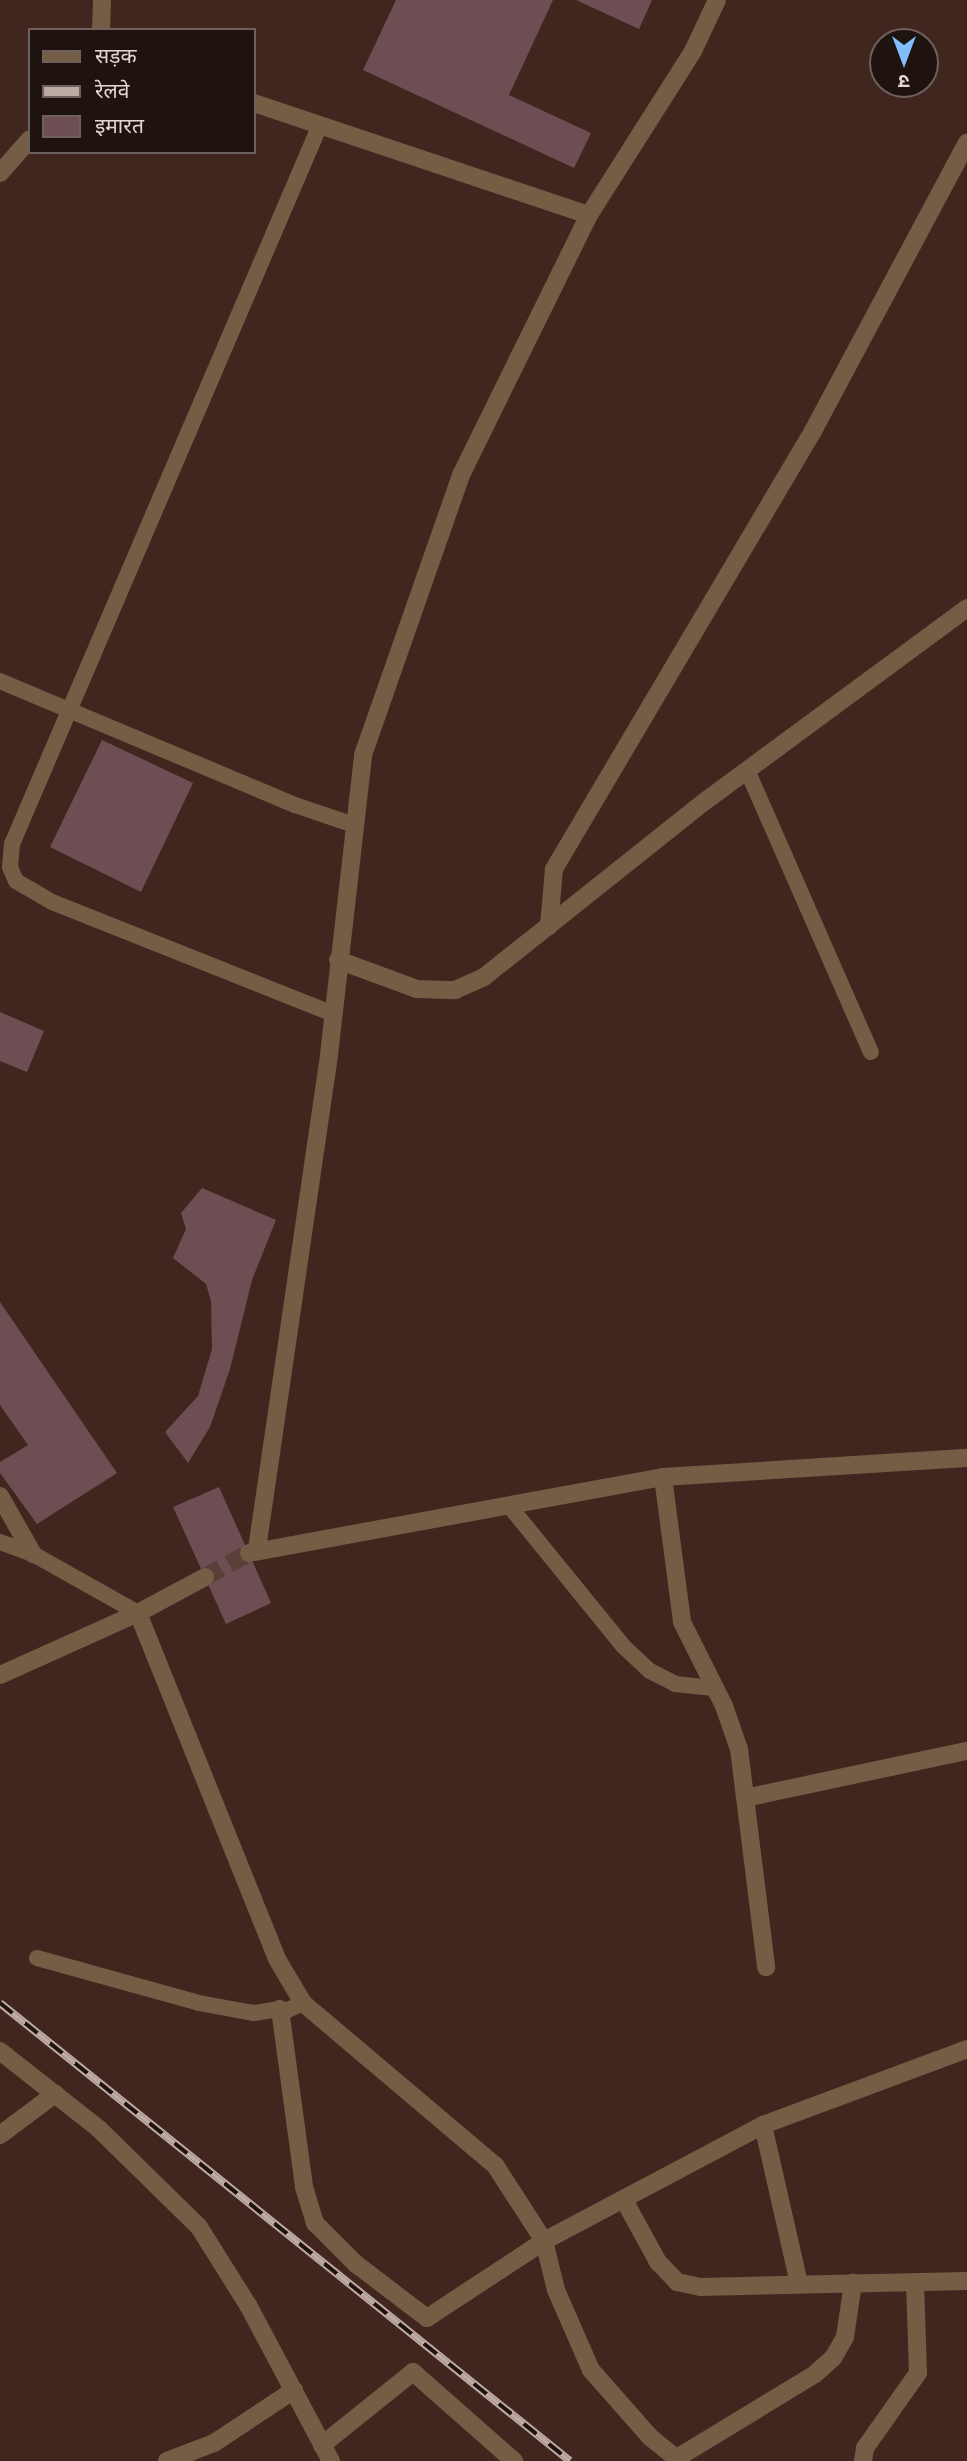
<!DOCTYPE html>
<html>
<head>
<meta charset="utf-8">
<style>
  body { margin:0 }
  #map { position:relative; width:967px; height:2461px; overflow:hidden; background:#40261e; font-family:"IBM Plex Sans","Noto Sans Devanagari",sans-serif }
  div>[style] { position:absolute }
  .building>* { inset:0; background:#6d4e53 }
  .tertiary-tunnel>* { height:18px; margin-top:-9px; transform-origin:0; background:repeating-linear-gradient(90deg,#594039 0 18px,transparent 0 27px) }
  .service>* { height:16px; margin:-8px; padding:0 8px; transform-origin:8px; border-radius:8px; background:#755d45 }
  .pedestrian>* { height:18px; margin:-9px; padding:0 9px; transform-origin:9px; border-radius:9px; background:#755d45 }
  .minor>* { height:18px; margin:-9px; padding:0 9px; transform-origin:9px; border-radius:9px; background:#755d45 }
  .tertiary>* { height:18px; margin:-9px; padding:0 9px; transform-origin:9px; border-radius:9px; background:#755d45 }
  .rail>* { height:8px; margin-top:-4px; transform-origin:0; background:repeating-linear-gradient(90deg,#1e130f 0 16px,#beaaa5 0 32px); box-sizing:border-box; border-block:2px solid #beaaa5 }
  span { translate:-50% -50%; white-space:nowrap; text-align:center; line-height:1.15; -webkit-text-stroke:5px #1e130f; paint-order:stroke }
  .legend { position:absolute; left:28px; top:28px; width:228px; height:126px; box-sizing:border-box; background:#1e130f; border:2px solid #6e605c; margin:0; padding:9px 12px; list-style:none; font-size:21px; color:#e6d4cf }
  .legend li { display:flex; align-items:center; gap:14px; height:35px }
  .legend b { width:35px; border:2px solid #6e605c }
  .north { position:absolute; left:869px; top:28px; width:70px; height:70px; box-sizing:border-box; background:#1e130f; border:2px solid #6e605c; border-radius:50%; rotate:180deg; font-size:19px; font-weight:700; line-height:28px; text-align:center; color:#e6d4cf }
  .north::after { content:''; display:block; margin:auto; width:24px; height:32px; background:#81bdfa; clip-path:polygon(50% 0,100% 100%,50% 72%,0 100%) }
</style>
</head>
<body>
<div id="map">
  <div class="building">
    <i style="clip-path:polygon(396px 0,553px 0,509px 95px,591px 133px,574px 168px,363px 70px)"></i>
    <i style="clip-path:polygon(576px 0,652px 0,639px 29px)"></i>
    <i style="clip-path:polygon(102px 740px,193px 783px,141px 892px,50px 847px)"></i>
    <i style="clip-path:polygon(0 1012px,44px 1031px,27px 1072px,0 1061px)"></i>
    <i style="clip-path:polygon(202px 1188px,276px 1220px,252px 1280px,230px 1369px,210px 1427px,188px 1463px,165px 1432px,198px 1396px,212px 1349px,211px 1301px,206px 1284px,173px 1258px,186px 1229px,181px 1213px)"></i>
    <i style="clip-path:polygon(0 1302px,117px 1473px,37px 1524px,0 1473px,0 1462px,28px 1445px,0 1405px)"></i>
    <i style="clip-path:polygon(219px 1487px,271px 1603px,226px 1624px,173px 1507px)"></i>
  </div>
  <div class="tertiary-tunnel">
    <i style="left:205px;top:1577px;width:50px;rotate:-28.6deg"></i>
  </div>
  <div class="service">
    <i style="left:320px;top:125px;width:782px;rotate:113.19deg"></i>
    <i style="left:12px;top:844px;width:23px;rotate:95deg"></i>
    <i style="left:10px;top:867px;width:15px;rotate:67deg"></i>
    <i style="left:16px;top:881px;width:42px;rotate:30.3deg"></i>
    <i style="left:52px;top:902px;width:302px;rotate:21.7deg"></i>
    <i style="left:0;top:681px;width:320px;rotate:22.8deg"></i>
    <i style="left:295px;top:805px;width:62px;rotate:18.7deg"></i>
    <i style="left:747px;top:770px;width:308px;rotate:66.3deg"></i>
    <i style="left:511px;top:1508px;width:178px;rotate:50.9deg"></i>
    <i style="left:623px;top:1646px;width:37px;rotate:43deg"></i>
    <i style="left:650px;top:1671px;width:28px;rotate:27deg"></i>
    <i style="left:675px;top:1684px;width:39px;rotate:6deg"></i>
    <i style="left:0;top:1542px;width:35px;rotate:20deg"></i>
    <i style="left:33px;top:1554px;width:120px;rotate:29.3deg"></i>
    <i style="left:37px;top:1958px;width:168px;rotate:15.5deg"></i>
    <i style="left:199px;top:2003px;width:56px;rotate:10.3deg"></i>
    <i style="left:254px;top:2013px;width:26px;rotate:-9deg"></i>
    <i style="left:280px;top:2009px;width:4px;rotate:76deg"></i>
    <i style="left:281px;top:2013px;width:24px;rotate:-24deg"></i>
  </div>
  <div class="pedestrian">
    <i style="left:0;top:1496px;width:67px;rotate:60.4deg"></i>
  </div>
  <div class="minor">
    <i style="left:101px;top:30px;width:30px;rotate:-88deg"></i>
    <i style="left:254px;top:103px;width:353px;rotate:18.5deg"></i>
    <i style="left:0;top:173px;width:45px;rotate:-48.6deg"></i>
    <i style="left:549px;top:926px;width:57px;rotate:-85deg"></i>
    <i style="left:554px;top:869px;width:509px;rotate:-59.4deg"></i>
    <i style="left:813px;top:431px;width:327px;rotate:-61.9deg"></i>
    <i style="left:338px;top:960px;width:84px;rotate:20.2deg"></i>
    <i style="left:417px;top:989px;width:38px;rotate:2deg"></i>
    <i style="left:455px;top:990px;width:32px;rotate:-24deg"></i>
    <i style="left:484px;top:977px;width:281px;rotate:-38.5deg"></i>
    <i style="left:704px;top:802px;width:327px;rotate:-36.4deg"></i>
    <i style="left:663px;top:1477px;width:146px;rotate:82.5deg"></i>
    <i style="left:682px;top:1622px;width:94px;rotate:63.4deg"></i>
    <i style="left:724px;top:1706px;width:46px;rotate:70.8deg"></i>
    <i style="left:739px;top:1749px;width:220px;rotate:82.9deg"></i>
    <i style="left:745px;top:1798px;width:227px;rotate:-12deg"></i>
    <i style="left:280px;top:2009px;width:180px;rotate:82.3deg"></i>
    <i style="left:304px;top:2187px;width:38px;rotate:73deg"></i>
    <i style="left:315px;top:2223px;width:58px;rotate:45deg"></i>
    <i style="left:356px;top:2264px;width:89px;rotate:37.3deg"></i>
    <i style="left:427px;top:2318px;width:140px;rotate:-33.3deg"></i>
    <i style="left:544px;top:2241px;width:248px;rotate:-27.9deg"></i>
    <i style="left:763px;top:2125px;width:218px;rotate:-20.4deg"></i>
    <i style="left:0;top:2051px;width:126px;rotate:38.2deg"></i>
    <i style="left:99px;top:2129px;width:140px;rotate:44.4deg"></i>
    <i style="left:199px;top:2227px;width:92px;rotate:57.9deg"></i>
    <i style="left:248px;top:2305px;width:177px;rotate:62deg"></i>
    <i style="left:763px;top:2125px;width:163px;rotate:77.2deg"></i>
    <i style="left:0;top:2135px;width:69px;rotate:-36.7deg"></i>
    <i style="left:624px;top:2200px;width:71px;rotate:61.3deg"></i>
    <i style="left:658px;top:2262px;width:28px;rotate:46deg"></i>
    <i style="left:677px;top:2282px;width:24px;rotate:12deg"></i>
    <i style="left:700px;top:2287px;width:267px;rotate:-1.3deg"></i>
    <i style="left:322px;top:2445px;width:117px;rotate:-38.7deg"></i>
    <i style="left:413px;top:2372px;width:135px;rotate:41.4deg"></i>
    <i style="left:677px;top:2458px;width:162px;rotate:-31.3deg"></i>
    <i style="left:815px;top:2374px;width:24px;rotate:-42deg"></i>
    <i style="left:833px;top:2358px;width:24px;rotate:-60deg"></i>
    <i style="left:845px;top:2337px;width:55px;rotate:-81.6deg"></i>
    <i style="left:167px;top:2461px;width:50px;rotate:-21deg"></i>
    <i style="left:214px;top:2443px;width:96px;rotate:-33.5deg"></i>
    <i style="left:863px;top:2461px;width:13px;rotate:-81deg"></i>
    <i style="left:865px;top:2448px;width:92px;rotate:-54.8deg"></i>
    <i style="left:918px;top:2373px;width:91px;rotate:-91.9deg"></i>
  </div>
  <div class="tertiary">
    <i style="left:257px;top:1549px;width:499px;rotate:-81.7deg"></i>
    <i style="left:329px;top:1055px;width:302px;rotate:-83.5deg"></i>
    <i style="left:363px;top:755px;width:297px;rotate:-70.7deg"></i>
    <i style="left:461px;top:475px;width:290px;rotate:-63.8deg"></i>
    <i style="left:589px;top:215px;width:194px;rotate:-57.6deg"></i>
    <i style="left:693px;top:51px;width:56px;rotate:-64.8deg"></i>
    <i style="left:249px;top:1553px;width:421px;rotate:-10.4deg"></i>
    <i style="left:663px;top:1477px;width:305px;rotate:-3.6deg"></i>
    <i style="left:138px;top:1613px;width:373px;rotate:68.1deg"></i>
    <i style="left:277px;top:1959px;width:51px;rotate:59.4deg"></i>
    <i style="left:303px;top:2003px;width:251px;rotate:40.2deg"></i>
    <i style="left:495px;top:2165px;width:90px;rotate:57.2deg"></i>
    <i style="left:544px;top:2241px;width:50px;rotate:76.2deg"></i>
    <i style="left:556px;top:2290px;width:87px;rotate:66.4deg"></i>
    <i style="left:591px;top:2370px;width:89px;rotate:48.6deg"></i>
    <i style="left:650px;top:2437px;width:38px;rotate:39deg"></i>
    <i style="left:0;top:1675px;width:151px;rotate:-24.2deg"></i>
    <i style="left:138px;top:1613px;width:76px;rotate:-28.2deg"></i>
  </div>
  <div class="rail">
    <i style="left:0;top:2003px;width:731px;rotate:38.78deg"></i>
  </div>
  <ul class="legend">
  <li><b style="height:9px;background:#755d45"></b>सड़क</li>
  <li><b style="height:9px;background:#beaaa5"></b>रेलवे</li>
  <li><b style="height:19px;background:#6d4e53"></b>इमारत</li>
  </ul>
  <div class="north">उ</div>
</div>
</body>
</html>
